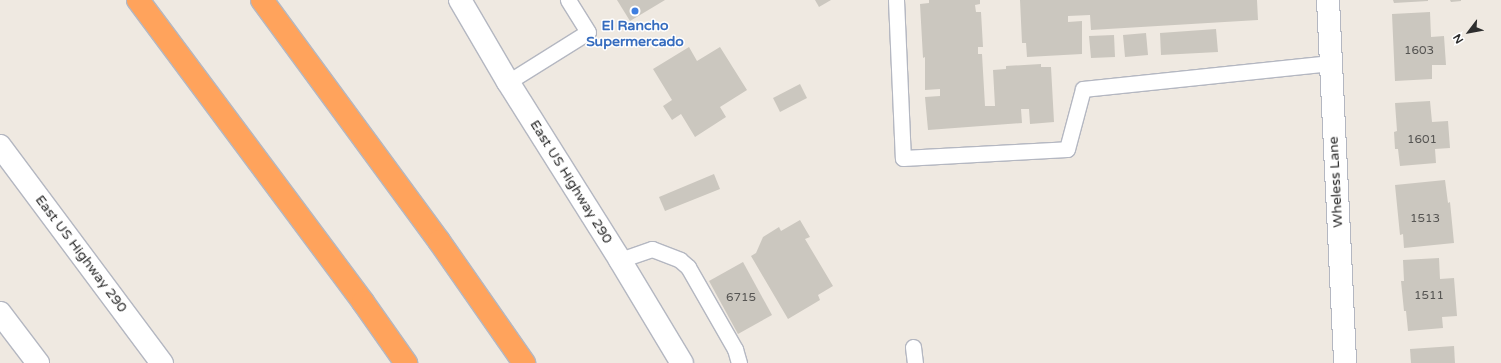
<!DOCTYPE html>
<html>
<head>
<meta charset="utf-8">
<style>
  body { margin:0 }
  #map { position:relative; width:1501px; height:363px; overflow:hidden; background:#efe9e1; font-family:"Varela Round",sans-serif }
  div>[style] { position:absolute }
  .building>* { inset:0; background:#cbc7bf }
  .roads { filter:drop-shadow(1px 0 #b4b7c1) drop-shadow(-1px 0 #b4b7c1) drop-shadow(0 1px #b4b7c1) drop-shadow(0 -1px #b4b7c1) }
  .lane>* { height:15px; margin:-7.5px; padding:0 7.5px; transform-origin:7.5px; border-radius:7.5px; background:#fff }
  .street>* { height:22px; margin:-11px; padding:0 11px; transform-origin:11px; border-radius:11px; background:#fff }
  .secondary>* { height:22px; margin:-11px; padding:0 11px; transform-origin:11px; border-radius:11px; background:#fff }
  .highway>* { height:22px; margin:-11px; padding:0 11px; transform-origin:11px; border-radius:11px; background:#ffa35c }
  .dots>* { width:11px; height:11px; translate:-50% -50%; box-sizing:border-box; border:2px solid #fff; border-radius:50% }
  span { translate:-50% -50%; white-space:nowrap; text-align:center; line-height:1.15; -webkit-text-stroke:3px #fff; paint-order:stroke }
  .number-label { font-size:12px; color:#555452 }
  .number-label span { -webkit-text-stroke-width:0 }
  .shop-label { font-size:14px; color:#366cbe; font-weight:700 }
  .street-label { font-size:14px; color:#2e2e2e }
  .north { position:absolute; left:1449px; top:12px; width:40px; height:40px; -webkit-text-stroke:3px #fff; paint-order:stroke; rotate:238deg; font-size:11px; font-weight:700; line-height:16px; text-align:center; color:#2e2e2e }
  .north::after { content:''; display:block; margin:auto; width:14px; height:18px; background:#2e2e2e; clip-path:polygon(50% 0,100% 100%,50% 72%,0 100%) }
</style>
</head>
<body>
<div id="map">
  <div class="building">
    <i style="clip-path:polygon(617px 0,665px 0,630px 21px)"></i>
    <i style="clip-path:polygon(815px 0,831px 0,819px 7px)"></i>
    <i style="clip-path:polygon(929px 0,980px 0,980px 4px,975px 5px,976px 12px,981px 12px,983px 47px,978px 47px,978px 54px,982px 54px,985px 106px,995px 106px,993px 70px,1006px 69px,1006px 66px,1041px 64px,1041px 67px,1051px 67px,1054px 122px,1030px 124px,1029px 109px,1021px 109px,1022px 123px,928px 130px,925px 97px,940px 96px,940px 89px,925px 90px,925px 57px,923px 58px,920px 4px,929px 3px)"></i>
    <i style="clip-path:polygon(1020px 0,1257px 0,1258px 20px,1091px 30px,1090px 15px,1068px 16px,1068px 22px,1082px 21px,1082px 54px,1027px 57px,1026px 43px,1022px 43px)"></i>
    <i style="clip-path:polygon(1393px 0,1428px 0,1428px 1px,1394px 3px)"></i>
    <i style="clip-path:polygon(1450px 0,1461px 0,1461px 1px,1451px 2px)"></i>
    <i style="clip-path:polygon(1430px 12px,1431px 37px,1444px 36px,1446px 65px,1432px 65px,1432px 79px,1395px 81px,1392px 14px)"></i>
    <i style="clip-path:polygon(1216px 29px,1218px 52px,1161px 55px,1160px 33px)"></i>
    <i style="clip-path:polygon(1146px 33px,1148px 55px,1125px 57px,1123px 35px)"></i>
    <i style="clip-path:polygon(1114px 35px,1115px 57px,1091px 58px,1089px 36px)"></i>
    <i style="clip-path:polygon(689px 47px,697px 61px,720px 47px,747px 90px,720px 107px,726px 117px,695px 137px,681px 114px,672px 120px,663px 106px,672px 100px,653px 69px)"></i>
    <i style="clip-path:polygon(800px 84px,807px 98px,780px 112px,773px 98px)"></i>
    <i style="clip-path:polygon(1430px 101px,1432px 122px,1448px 121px,1450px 148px,1435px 149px,1436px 163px,1400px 166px,1398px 149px,1395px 149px,1394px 132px,1397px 131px,1395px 103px)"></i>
    <i style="clip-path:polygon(714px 174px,720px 189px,665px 211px,659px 197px)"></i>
    <i style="clip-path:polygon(1445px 180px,1448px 203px,1450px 202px,1454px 243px,1404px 248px,1403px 234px,1400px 235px,1395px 185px)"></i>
    <i style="clip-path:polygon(800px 220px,810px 237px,805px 239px,833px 286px,818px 295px,820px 300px,788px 319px,751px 256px,756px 253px,763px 237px,779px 227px,781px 231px)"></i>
    <i style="clip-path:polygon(1439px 258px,1440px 279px,1454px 278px,1457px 316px,1442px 317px,1443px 328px,1408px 331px,1406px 311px,1404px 311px,1401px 281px,1404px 281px,1403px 260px)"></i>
    <i style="clip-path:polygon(743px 262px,772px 315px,738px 334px,709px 281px)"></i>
    <i style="clip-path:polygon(1454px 346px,1455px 363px,1411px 363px,1410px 349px)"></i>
  </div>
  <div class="roads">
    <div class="lane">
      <i style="left:896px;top:0;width:158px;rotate:87.5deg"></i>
      <i style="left:903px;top:158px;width:164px;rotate:-3.1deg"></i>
      <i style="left:1067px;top:149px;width:62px;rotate:-75.1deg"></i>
      <i style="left:1083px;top:89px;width:249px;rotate:-6deg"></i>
      <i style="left:508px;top:82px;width:94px;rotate:-32deg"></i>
      <i style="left:588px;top:32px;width:38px;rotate:-122deg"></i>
      <i style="left:620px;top:260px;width:34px;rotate:-19deg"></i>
      <i style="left:652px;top:249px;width:30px;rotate:21deg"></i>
      <i style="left:680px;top:260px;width:11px;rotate:41deg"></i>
      <i style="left:688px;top:267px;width:95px;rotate:60.2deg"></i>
      <i style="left:735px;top:349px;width:15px;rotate:74deg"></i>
      <i style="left:913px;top:347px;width:16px;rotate:83deg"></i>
    </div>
    <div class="street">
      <i style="left:1328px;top:0;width:363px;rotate:87.3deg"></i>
      <i style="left:0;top:313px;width:63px;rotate:52.8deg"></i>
    </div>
    <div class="secondary">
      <i style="left:460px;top:0;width:95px;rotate:59.7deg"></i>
      <i style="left:508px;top:82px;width:210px;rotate:57.8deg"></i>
      <i style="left:620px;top:260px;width:120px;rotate:59deg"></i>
      <i style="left:0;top:146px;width:271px;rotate:53.3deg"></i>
    </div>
    <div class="highway">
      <i style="left:138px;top:0;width:377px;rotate:53.3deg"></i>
      <i style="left:363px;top:302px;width:75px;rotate:54.8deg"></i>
      <i style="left:262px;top:0;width:299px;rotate:53.7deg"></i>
      <i style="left:439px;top:241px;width:149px;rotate:55.1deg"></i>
    </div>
  </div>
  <div class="dots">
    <i style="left:635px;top:11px;background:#3f7fe0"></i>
  </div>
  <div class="number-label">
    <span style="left:1419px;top:51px">1603</span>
    <span style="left:1422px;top:140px">1601</span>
    <span style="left:1425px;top:219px">1513</span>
    <span style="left:1429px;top:296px">1511</span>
    <span style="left:741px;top:298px">6715</span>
  </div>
  <div class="shop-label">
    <span style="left:635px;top:34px">El Rancho<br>Supermercado</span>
  </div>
  <div class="street-label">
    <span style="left:571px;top:182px;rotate:58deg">East US Highway 290</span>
    <span style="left:1336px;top:182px;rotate:-93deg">Wheless Lane</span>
    <span style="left:81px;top:254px;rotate:53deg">East US Highway 290</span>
  </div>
  <div class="north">N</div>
</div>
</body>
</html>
